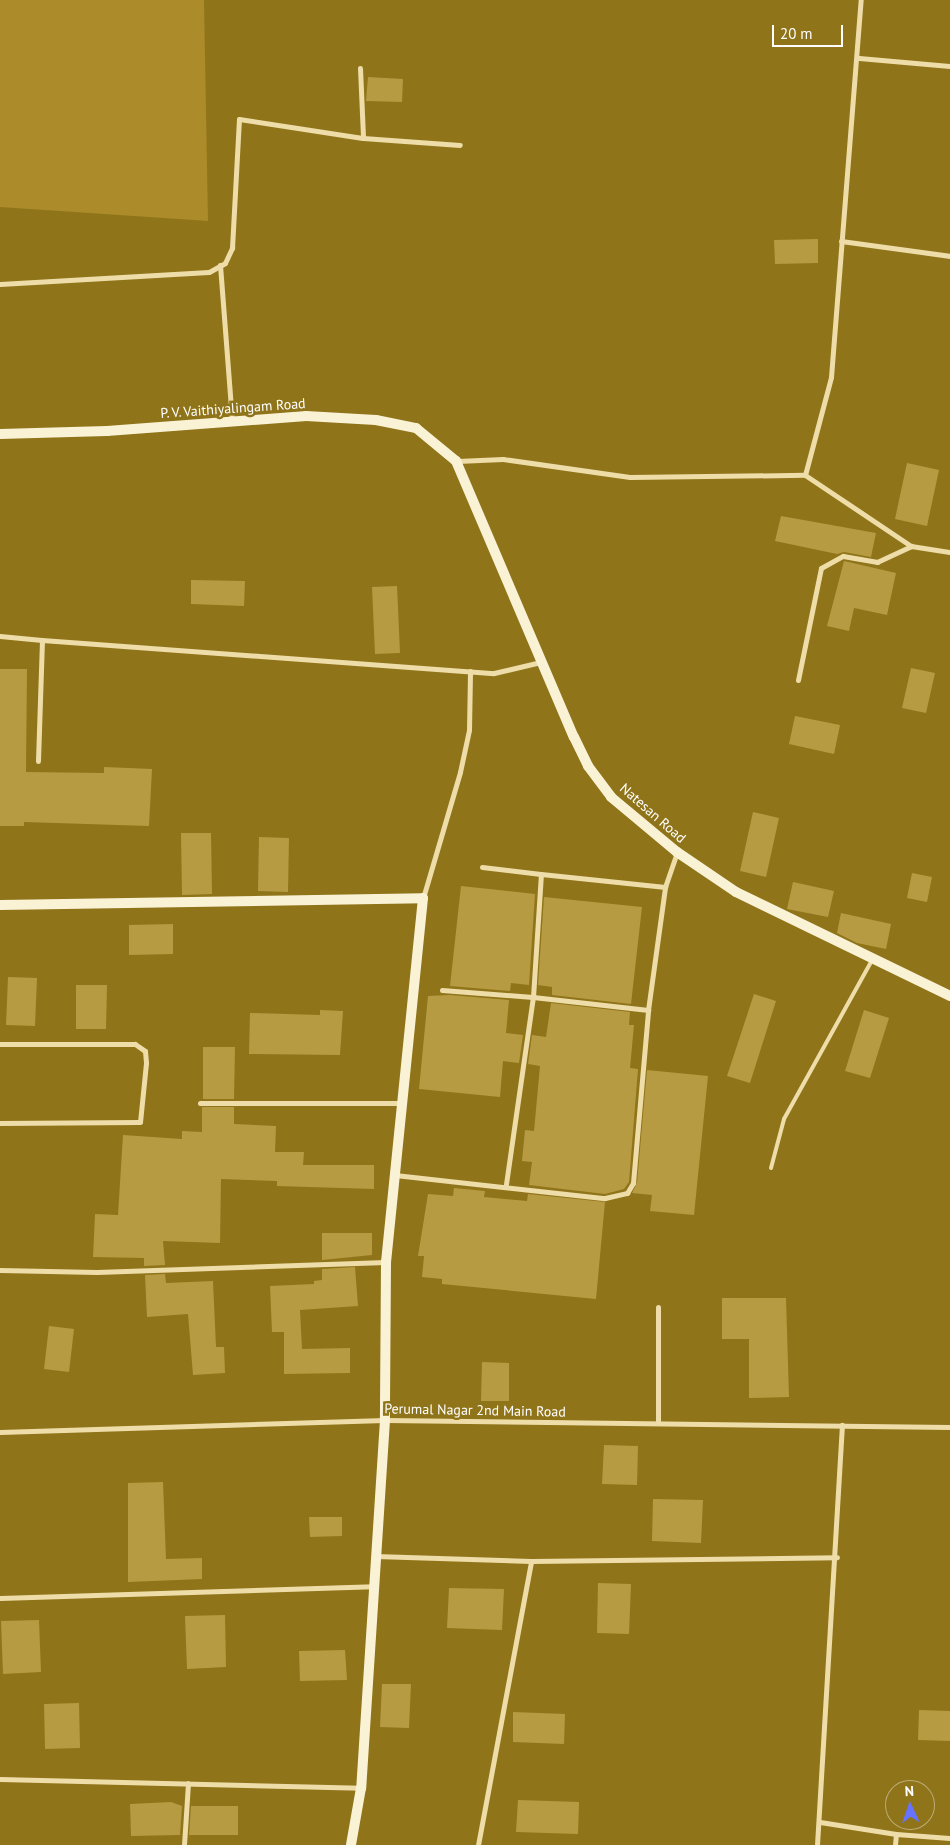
<!DOCTYPE html>
<html>
<head>
<meta charset="utf-8">
<style>
  body { margin:0 }
  #map { position:relative; width:950px; height:1845px; overflow:hidden; background:#8f741a; font-family:"PT Sans",sans-serif }
  div>[style] { position:absolute }
  .green>* { inset:0; background:#ab8b2a }
  .building>* { inset:0; background:#b79b43 }
  .lane>* { height:4px; margin:-2px; padding:0 2px; transform-origin:2px; border-radius:2px; background:#eedda8 }
  .street>* { height:5px; margin:-2.5px; padding:0 2.5px; transform-origin:2.5px; border-radius:2.5px; background:#eedda8 }
  .secondary>* { height:10px; margin:-5px; padding:0 5px; transform-origin:5px; border-radius:5px; background:#faf2d5 }
  span { translate:-50% -50%; white-space:nowrap; text-align:center; line-height:1.15; -webkit-text-stroke:5px #8f741a; paint-order:stroke }
  .street-label { font-size:14px; color:#fff }
  .north { position:absolute; left:885px; top:1780px; width:50px; height:50px; box-sizing:border-box; background:#8f741a; border:1px solid #bcac76; border-radius:50%; rotate:357deg; font-size:14px; font-weight:700; line-height:20px; text-align:center; color:#fff }
  .north::after { content:''; display:block; margin:auto; width:18px; height:22px; background:#6573ff; clip-path:polygon(50% 0,100% 100%,50% 72%,0 100%) }
  .scale { position:absolute; left:772px; top:25px; width:71px; height:22px; box-sizing:border-box; border:2px solid #fff; border-top:0; padding-left:6px; font-size:15px; line-height:18px; white-space:nowrap; color:#fff; -webkit-text-stroke:4px #8f741a; paint-order:stroke }
</style>
</head>
<body>
<div id="map">
  <div class="green">
    <i style="clip-path:polygon(0 0,204px 0,208px 221px,0 207px)"></i>
  </div>
  <div class="building">
    <i style="clip-path:polygon(368px 77px,403px 79px,402px 102px,366px 101px)"></i>
    <i style="clip-path:polygon(818px 239px,818px 263px,775px 264px,774px 240px)"></i>
    <i style="clip-path:polygon(907px 463px,939px 470px,927px 526px,895px 519px)"></i>
    <i style="clip-path:polygon(781px 516px,876px 533px,871px 557px,844px 552px,837px 554px,775px 541px)"></i>
    <i style="clip-path:polygon(844px 561px,896px 573px,887px 615px,854px 608px,849px 631px,827px 626px)"></i>
    <i style="clip-path:polygon(191px 580px,245px 581px,244px 606px,191px 604px)"></i>
    <i style="clip-path:polygon(397px 586px,400px 653px,375px 654px,372px 587px)"></i>
    <i style="clip-path:polygon(911px 668px,935px 673px,926px 713px,902px 708px)"></i>
    <i style="clip-path:polygon(0 669px,27px 669px,26px 772px,104px 773px,104px 767px,152px 769px,149px 826px,24px 822px,24px 826px,0 826px)"></i>
    <i style="clip-path:polygon(795px 716px,840px 725px,834px 754px,789px 744px)"></i>
    <i style="clip-path:polygon(753px 812px,779px 818px,766px 877px,740px 871px)"></i>
    <i style="clip-path:polygon(181px 833px,211px 833px,212px 894px,182px 895px)"></i>
    <i style="clip-path:polygon(259px 837px,289px 838px,288px 892px,258px 891px)"></i>
    <i style="clip-path:polygon(912px 873px,932px 877px,927px 902px,907px 898px)"></i>
    <i style="clip-path:polygon(793px 882px,834px 891px,828px 917px,787px 909px)"></i>
    <i style="clip-path:polygon(461px 886px,535px 894px,529px 985px,511px 983px,510px 991px,450px 986px)"></i>
    <i style="clip-path:polygon(544px 897px,642px 907px,631px 1004px,552px 995px,552px 987px,538px 985px)"></i>
    <i style="clip-path:polygon(841px 913px,891px 924px,886px 949px,857px 943px,837px 933px)"></i>
    <i style="clip-path:polygon(173px 924px,173px 954px,129px 955px,129px 925px)"></i>
    <i style="clip-path:polygon(8px 977px,37px 978px,35px 1026px,6px 1025px)"></i>
    <i style="clip-path:polygon(76px 985px,107px 985px,106px 1029px,76px 1029px)"></i>
    <i style="clip-path:polygon(754px 994px,776px 1001px,750px 1083px,727px 1076px)"></i>
    <i style="clip-path:polygon(450px 995px,509px 1000px,506px 1033px,523px 1035px,519px 1063px,503px 1061px,500px 1097px,419px 1089px,428px 996px)"></i>
    <i style="clip-path:polygon(551px 1003px,630px 1012px,629px 1025px,634px 1025px,630px 1068px,638px 1069px,629px 1182px,624px 1189px,605px 1194px,529px 1185px,532px 1162px,522px 1161px,525px 1130px,534px 1131px,540px 1066px,528px 1064px,532px 1035px,546px 1037px)"></i>
    <i style="clip-path:polygon(320px 1010px,343px 1011px,340px 1055px,249px 1054px,250px 1013px,320px 1015px)"></i>
    <i style="clip-path:polygon(864px 1010px,889px 1018px,870px 1078px,845px 1071px)"></i>
    <i style="clip-path:polygon(203px 1047px,235px 1047px,234px 1099px,203px 1099px)"></i>
    <i style="clip-path:polygon(647px 1070px,708px 1076px,694px 1215px,650px 1211px,652px 1195px,632px 1193px,637px 1183px)"></i>
    <i style="clip-path:polygon(202px 1107px,234px 1107px,234px 1124px,276px 1126px,275px 1152px,304px 1152px,303px 1165px,374px 1165px,374px 1189px,277px 1186px,277px 1181px,221px 1179px,220px 1243px,163px 1241px,165px 1265px,144px 1266px,144px 1258px,93px 1257px,95px 1214px,118px 1215px,123px 1135px,182px 1139px,182px 1131px,202px 1132px)"></i>
    <i style="clip-path:polygon(454px 1188px,485px 1191px,484px 1197px,527px 1201px,528px 1194px,605px 1202px,596px 1299px,442px 1284px,442px 1279px,422px 1277px,424px 1256px,418px 1256px,428px 1194px,453px 1196px)"></i>
    <i style="clip-path:polygon(322px 1233px,372px 1233px,372px 1255px,322px 1260px)"></i>
    <i style="clip-path:polygon(355px 1267px,358px 1306px,300px 1310px,302px 1349px,350px 1348px,350px 1373px,284px 1374px,284px 1332px,272px 1332px,270px 1286px,314px 1284px,314px 1281px,322px 1280px,322px 1269px)"></i>
    <i style="clip-path:polygon(165px 1274px,166px 1283px,213px 1281px,216px 1347px,224px 1347px,225px 1373px,193px 1375px,188px 1314px,147px 1317px,145px 1275px)"></i>
    <i style="clip-path:polygon(722px 1298px,786px 1298px,789px 1397px,749px 1398px,749px 1339px,722px 1339px)"></i>
    <i style="clip-path:polygon(49px 1326px,74px 1329px,69px 1372px,44px 1369px)"></i>
    <i style="clip-path:polygon(482px 1362px,509px 1363px,509px 1401px,481px 1401px)"></i>
    <i style="clip-path:polygon(604px 1445px,638px 1446px,637px 1485px,602px 1484px)"></i>
    <i style="clip-path:polygon(163px 1482px,166px 1559px,202px 1558px,202px 1579px,128px 1582px,128px 1483px)"></i>
    <i style="clip-path:polygon(653px 1499px,703px 1500px,701px 1543px,652px 1541px)"></i>
    <i style="clip-path:polygon(309px 1517px,342px 1517px,342px 1536px,310px 1537px)"></i>
    <i style="clip-path:polygon(598px 1583px,631px 1584px,629px 1634px,597px 1633px)"></i>
    <i style="clip-path:polygon(449px 1588px,504px 1589px,502px 1630px,447px 1628px)"></i>
    <i style="clip-path:polygon(225px 1615px,226px 1667px,187px 1669px,185px 1616px)"></i>
    <i style="clip-path:polygon(39px 1620px,41px 1672px,3px 1674px,1px 1621px)"></i>
    <i style="clip-path:polygon(345px 1650px,347px 1680px,300px 1681px,299px 1651px)"></i>
    <i style="clip-path:polygon(382px 1684px,411px 1684px,409px 1728px,380px 1727px)"></i>
    <i style="clip-path:polygon(79px 1703px,80px 1748px,45px 1749px,44px 1704px)"></i>
    <i style="clip-path:polygon(919px 1710px,950px 1711px,950px 1741px,918px 1740px)"></i>
    <i style="clip-path:polygon(513px 1712px,565px 1714px,564px 1744px,513px 1742px)"></i>
    <i style="clip-path:polygon(518px 1800px,579px 1802px,578px 1834px,516px 1832px)"></i>
    <i style="clip-path:polygon(171px 1802px,182px 1806px,180px 1835px,131px 1836px,130px 1804px)"></i>
    <i style="clip-path:polygon(191px 1806px,238px 1806px,238px 1835px,189px 1835px)"></i>
  </div>
  <div class="lane">
    <i style="left:771px;top:1168px;width:51px;rotate:-75.1deg"></i>
    <i style="left:784px;top:1119px;width:182px;rotate:-61deg"></i>
  </div>
  <div class="street">
    <i style="left:859px;top:58px;width:91px;rotate:5deg"></i>
    <i style="left:360px;top:68px;width:70px;rotate:87.5deg"></i>
    <i style="left:363px;top:138px;width:97px;rotate:4.1deg"></i>
    <i style="left:841px;top:241px;width:110px;rotate:7.8deg"></i>
    <i style="left:220px;top:265px;width:157px;rotate:85.6deg"></i>
    <i style="left:0;top:284px;width:209px;rotate:-3.3deg"></i>
    <i style="left:209px;top:272px;width:18px;rotate:-29deg"></i>
    <i style="left:225px;top:263px;width:17px;rotate:-65deg"></i>
    <i style="left:232px;top:248px;width:129px;rotate:-86.9deg"></i>
    <i style="left:239px;top:119px;width:125px;rotate:8.7deg"></i>
    <i style="left:457px;top:461px;width:46px;rotate:-2.5deg"></i>
    <i style="left:503px;top:459px;width:128px;rotate:8.1deg"></i>
    <i style="left:630px;top:477px;width:175px;rotate:-0.7deg"></i>
    <i style="left:805px;top:475px;width:128px;rotate:33.8deg"></i>
    <i style="left:911px;top:546px;width:39px;rotate:9deg"></i>
    <i style="left:805px;top:475px;width:101px;rotate:-75.1deg"></i>
    <i style="left:831px;top:377px;width:378px;rotate:-85.5deg"></i>
    <i style="left:0;top:636px;width:42px;rotate:5.4deg"></i>
    <i style="left:42px;top:640px;width:121px;rotate:91.9deg"></i>
    <i style="left:42px;top:640px;width:453px;rotate:4.2deg"></i>
    <i style="left:494px;top:673px;width:48px;rotate:-13.2deg"></i>
    <i style="left:798px;top:680px;width:114px;rotate:-78.4deg"></i>
    <i style="left:821px;top:568px;width:25px;rotate:-29deg"></i>
    <i style="left:843px;top:556px;width:35px;rotate:10deg"></i>
    <i style="left:877px;top:562px;width:38px;rotate:-25deg"></i>
    <i style="left:482px;top:867px;width:59px;rotate:6.8deg"></i>
    <i style="left:423px;top:898px;width:131px;rotate:-73.6deg"></i>
    <i style="left:460px;top:772px;width:43px;rotate:-77.9deg"></i>
    <i style="left:469px;top:730px;width:59px;rotate:-89deg"></i>
    <i style="left:442px;top:990px;width:91px;rotate:4.4deg"></i>
    <i style="left:533px;top:997px;width:123px;rotate:-86.3deg"></i>
    <i style="left:541px;top:874px;width:125px;rotate:6deg"></i>
    <i style="left:0;top:1044px;width:135px"></i>
    <i style="left:135px;top:1044px;width:12px;rotate:35deg"></i>
    <i style="left:145px;top:1051px;width:12px;rotate:85deg"></i>
    <i style="left:146px;top:1063px;width:59px;rotate:95.8deg"></i>
    <i style="left:140px;top:1122px;width:140px;rotate:179.6deg"></i>
    <i style="left:200px;top:1103px;width:202px"></i>
    <i style="left:395px;top:1175px;width:211px;rotate:6.3deg"></i>
    <i style="left:605px;top:1198px;width:23px;rotate:-13deg"></i>
    <i style="left:627px;top:1193px;width:12px;rotate:-59deg"></i>
    <i style="left:633px;top:1183px;width:174px;rotate:-85deg"></i>
    <i style="left:648px;top:1010px;width:124px;rotate:-82.1deg"></i>
    <i style="left:665px;top:887px;width:36px;rotate:-71deg"></i>
    <i style="left:506px;top:1184px;width:189px;rotate:-81.8deg"></i>
    <i style="left:533px;top:997px;width:116px;rotate:6.4deg"></i>
    <i style="left:0;top:1270px;width:97px;rotate:1.2deg"></i>
    <i style="left:97px;top:1272px;width:289px;rotate:-2deg"></i>
    <i style="left:658px;top:1423px;width:116px;rotate:-90deg"></i>
    <i style="left:0;top:1432px;width:385px;rotate:-1.8deg"></i>
    <i style="left:385px;top:1420px;width:565px;rotate:0.71deg"></i>
    <i style="left:375px;top:1556px;width:156px;rotate:1.8deg"></i>
    <i style="left:531px;top:1561px;width:306px;rotate:-0.7deg"></i>
    <i style="left:0;top:1598px;width:373px;rotate:-1.8deg"></i>
    <i style="left:0;top:1779px;width:361px;rotate:1.4deg"></i>
    <i style="left:820px;top:1822px;width:77px;rotate:9deg"></i>
    <i style="left:184px;top:1845px;width:62px;rotate:-86.3deg"></i>
    <i style="left:478px;top:1845px;width:289px;rotate:-79.4deg"></i>
    <i style="left:817px;top:1845px;width:421px;rotate:-86.6deg"></i>
    <i style="left:895px;top:1845px;width:11px;rotate:-85deg"></i>
    <i style="left:896px;top:1834px;width:54px;rotate:4.2deg"></i>
  </div>
  <div class="secondary">
    <i style="left:0;top:434px;width:107px;rotate:-1.6deg"></i>
    <i style="left:107px;top:431px;width:200px;rotate:-4.3deg"></i>
    <i style="left:306px;top:416px;width:70px;rotate:3.3deg"></i>
    <i style="left:376px;top:420px;width:41px;rotate:11.3deg"></i>
    <i style="left:416px;top:428px;width:52px;rotate:39.5deg"></i>
    <i style="left:456px;top:461px;width:300px;rotate:66.9deg"></i>
    <i style="left:574px;top:737px;width:32px;rotate:64deg"></i>
    <i style="left:588px;top:766px;width:39px;rotate:53deg"></i>
    <i style="left:611px;top:797px;width:86px;rotate:39.8deg"></i>
    <i style="left:677px;top:852px;width:71px;rotate:34.1deg"></i>
    <i style="left:736px;top:892px;width:238px;rotate:25.9deg"></i>
    <i style="left:0;top:905px;width:423px;rotate:-0.9deg"></i>
    <i style="left:423px;top:898px;width:366px;rotate:95.8deg"></i>
    <i style="left:386px;top:1262px;width:158px;rotate:90.4deg"></i>
    <i style="left:385px;top:1420px;width:369px;rotate:93.7deg"></i>
    <i style="left:361px;top:1788px;width:58px;rotate:100deg"></i>
  </div>
  <div class="street-label">
    <span style="left:233px;top:408px;rotate:-4deg">P. V. Vaithiyalingam Road</span>
    <span style="left:653px;top:813px;rotate:41deg">Natesan Road</span>
    <span style="left:475px;top:1410px;rotate:1deg">Perumal Nagar 2nd Main Road</span>
  </div>
  <div class="north">N</div>
  <div class="scale">20 m</div>
</div>
</body>
</html>
